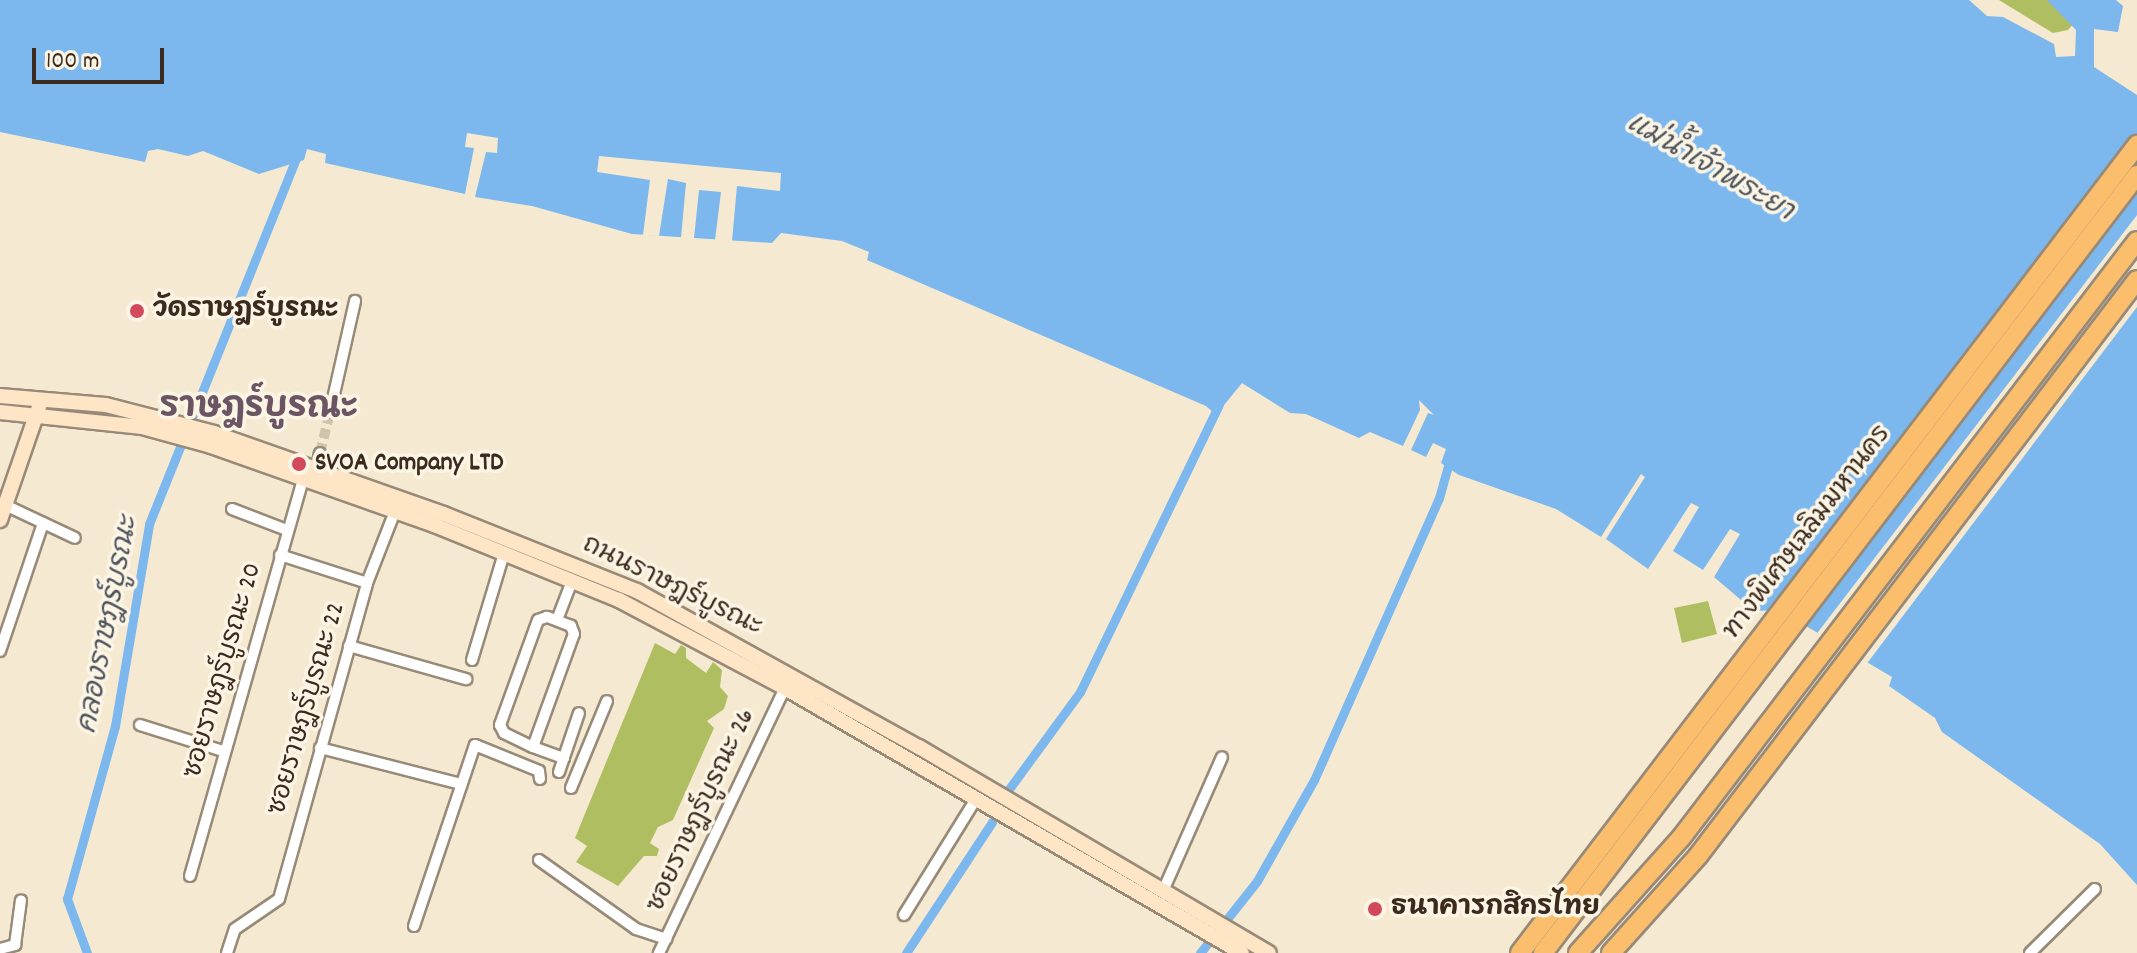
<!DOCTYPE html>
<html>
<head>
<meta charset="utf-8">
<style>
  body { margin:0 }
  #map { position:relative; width:2137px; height:953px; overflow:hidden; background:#f5ead1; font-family:Dekko,"Playpen Sans Thai",sans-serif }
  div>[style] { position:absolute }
  .green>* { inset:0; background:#aebe61 }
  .water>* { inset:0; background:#7cb7ed }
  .pier>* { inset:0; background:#f5ead1 }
  .canal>* { height:9px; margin:-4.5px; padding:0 4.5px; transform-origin:4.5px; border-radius:4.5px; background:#7cb7ed }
  .street-tunnel>* { height:10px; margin-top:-5px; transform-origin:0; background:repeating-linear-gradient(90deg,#d0c4ad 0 10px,transparent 0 15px) }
  .roads { filter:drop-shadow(2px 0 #988a78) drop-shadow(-2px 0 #988a78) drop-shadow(0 2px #988a78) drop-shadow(0 -2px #988a78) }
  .street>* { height:10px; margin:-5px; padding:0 5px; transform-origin:5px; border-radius:5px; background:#fff }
  .secondary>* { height:14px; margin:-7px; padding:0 7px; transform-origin:7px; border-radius:7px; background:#fde5c5 }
  .highway>* { height:18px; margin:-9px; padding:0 9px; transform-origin:9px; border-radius:9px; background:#fabe6d }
  .dots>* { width:22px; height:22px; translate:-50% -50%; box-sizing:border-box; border:4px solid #fcf5e5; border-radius:50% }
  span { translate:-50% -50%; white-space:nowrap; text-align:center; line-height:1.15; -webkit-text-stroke:7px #fcf5e5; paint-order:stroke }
  .poi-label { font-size:26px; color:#3b2a1e; font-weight:700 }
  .left { translate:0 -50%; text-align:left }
  .street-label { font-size:26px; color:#3b2a1e }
  .water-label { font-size:28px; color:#4e545c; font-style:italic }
  .district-label { font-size:34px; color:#6b5563; font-weight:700 }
  .scale { position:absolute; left:32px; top:48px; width:132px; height:36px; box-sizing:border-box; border:4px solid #3b2a1e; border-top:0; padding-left:10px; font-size:24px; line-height:28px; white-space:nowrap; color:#3b2a1e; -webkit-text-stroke:6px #fcf5e5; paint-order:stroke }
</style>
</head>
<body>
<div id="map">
  <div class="green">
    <i style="clip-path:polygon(1999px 0,2056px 0,2074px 23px,2068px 30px,2053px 33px)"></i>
    <i style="clip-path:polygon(1708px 601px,1717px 634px,1682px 643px,1674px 608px)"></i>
    <i style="clip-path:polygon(655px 643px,675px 654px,681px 645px,686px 648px,686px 658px,706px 673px,713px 662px,722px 670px,720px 687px,728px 696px,724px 709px,707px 721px,714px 728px,673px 820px,658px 827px,650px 843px,659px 849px,657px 856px,644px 856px,618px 886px,576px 862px,587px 846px,575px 838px)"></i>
  </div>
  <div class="water">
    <i style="clip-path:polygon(0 0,1969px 0,1987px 16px,2003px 17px,2054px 44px,2056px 57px,2075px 56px,2076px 30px,2047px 0,2116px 0,2123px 6px,2118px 32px,2094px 29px,2094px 67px,2137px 95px,2137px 885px,2100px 844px,1942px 732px,1935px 718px,1889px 686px,1892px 677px,1779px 610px,1754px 611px,1714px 577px,1740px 534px,1730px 529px,1703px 570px,1673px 551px,1699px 507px,1691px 503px,1648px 569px,1606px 539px,1645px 477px,1641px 474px,1601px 537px,1556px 509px,1459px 475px,1441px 463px,1446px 449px,1433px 443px,1426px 457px,1411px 450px,1428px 413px,1434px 415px,1419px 400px,1420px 410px,1403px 446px,1370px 432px,1359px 438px,1306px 414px,1290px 413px,1242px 383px,1216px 415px,1206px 406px,867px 260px,869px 252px,842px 241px,781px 233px,772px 243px,632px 234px,532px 206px,475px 197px,486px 152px,497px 153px,498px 138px,467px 133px,465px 147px,474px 148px,465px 194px,325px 163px,326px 154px,307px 149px,304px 160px,259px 174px,203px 151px,188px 156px,158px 149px,148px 151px,145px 162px,0 132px)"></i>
  </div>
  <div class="pier">
    <i style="clip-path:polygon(599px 156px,781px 173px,780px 191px,737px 186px,732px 241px,715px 240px,721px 192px,699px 190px,694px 238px,681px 238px,686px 183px,668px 179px,659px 236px,643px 235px,650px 180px,597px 172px)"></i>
    <i style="clip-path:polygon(2137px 215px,2137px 307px,1865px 666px,1815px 636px)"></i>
  </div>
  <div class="canal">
    <i style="left:1009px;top:789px;width:120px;rotate:-53.8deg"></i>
    <i style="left:1080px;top:692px;width:319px;rotate:-64.2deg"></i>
    <i style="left:87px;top:953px;width:58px;rotate:-110.3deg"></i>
    <i style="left:67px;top:899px;width:180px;rotate:-74.5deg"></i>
    <i style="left:115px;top:726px;width:205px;rotate:-80.4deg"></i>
    <i style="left:149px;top:524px;width:398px;rotate:-68.1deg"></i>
    <i style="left:906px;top:953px;width:157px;rotate:-56.7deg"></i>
    <i style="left:1200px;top:953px;width:92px;rotate:-51.6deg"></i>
    <i style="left:1257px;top:881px;width:116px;rotate:-60.6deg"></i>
    <i style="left:1314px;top:780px;width:308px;rotate:-66.1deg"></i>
    <i style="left:1439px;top:498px;width:45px;rotate:-74.4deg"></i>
  </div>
  <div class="street-tunnel">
    <i style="left:320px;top:453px;width:42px;rotate:-76.3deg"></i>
  </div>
  <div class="roads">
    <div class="street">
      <i style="left:330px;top:412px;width:114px;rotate:-77.3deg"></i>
      <i style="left:317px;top:468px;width:15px;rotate:-79deg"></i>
      <i style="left:5px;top:505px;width:77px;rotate:25.2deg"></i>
      <i style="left:232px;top:509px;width:59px;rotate:20.9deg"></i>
      <i style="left:280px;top:555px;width:91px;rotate:17.8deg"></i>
      <i style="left:557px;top:620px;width:42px;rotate:-69deg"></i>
      <i style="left:349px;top:646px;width:122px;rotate:15.8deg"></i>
      <i style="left:0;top:651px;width:135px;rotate:-71.4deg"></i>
      <i style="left:472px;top:660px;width:112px;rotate:-73.3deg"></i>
      <i style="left:140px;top:725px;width:87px;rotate:17.4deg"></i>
      <i style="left:533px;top:747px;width:120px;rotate:-70.1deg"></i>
      <i style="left:574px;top:634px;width:9px;rotate:-111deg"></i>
      <i style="left:571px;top:626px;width:26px;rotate:-159deg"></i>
      <i style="left:547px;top:617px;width:9px;rotate:162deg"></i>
      <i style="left:538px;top:620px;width:112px;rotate:109.9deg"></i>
      <i style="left:500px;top:725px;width:9px;rotate:63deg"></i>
      <i style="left:504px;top:733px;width:32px;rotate:26deg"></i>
      <i style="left:533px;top:747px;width:33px;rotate:20deg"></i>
      <i style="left:320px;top:748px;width:146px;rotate:14.3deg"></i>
      <i style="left:559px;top:772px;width:62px;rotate:-71.3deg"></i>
      <i style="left:571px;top:788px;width:94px;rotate:-67.5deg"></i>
      <i style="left:539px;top:860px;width:119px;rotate:35.4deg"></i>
      <i style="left:636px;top:929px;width:32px;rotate:18deg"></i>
      <i style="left:190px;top:876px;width:413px;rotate:-74.1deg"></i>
      <i style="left:1163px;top:891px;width:146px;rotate:-66.2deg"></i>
      <i style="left:904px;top:915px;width:137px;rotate:-58.2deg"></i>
      <i style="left:414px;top:926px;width:191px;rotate:-71.4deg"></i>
      <i style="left:475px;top:745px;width:69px;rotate:22.1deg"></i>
      <i style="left:539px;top:771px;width:8px;rotate:83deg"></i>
      <i style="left:0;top:949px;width:16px;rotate:-15deg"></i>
      <i style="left:15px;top:945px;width:45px;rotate:-82.4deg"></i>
      <i style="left:227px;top:953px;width:25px;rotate:-72deg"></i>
      <i style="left:235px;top:929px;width:53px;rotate:-34.3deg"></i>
      <i style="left:279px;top:899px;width:328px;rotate:-74.4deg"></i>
      <i style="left:367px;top:583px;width:77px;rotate:-68.7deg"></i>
      <i style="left:659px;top:953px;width:293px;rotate:-64.6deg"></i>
      <i style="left:2030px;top:953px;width:91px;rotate:-44.6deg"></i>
    </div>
    <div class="secondary">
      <i style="left:0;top:396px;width:106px;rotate:4.9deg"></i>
      <i style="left:106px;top:405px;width:112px;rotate:14.5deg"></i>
      <i style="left:214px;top:433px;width:244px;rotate:19.4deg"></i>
      <i style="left:444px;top:514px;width:208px;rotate:21.8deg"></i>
      <i style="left:637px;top:591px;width:322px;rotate:29deg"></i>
      <i style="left:919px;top:747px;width:406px;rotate:30.5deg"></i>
      <i style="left:0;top:412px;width:143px;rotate:6deg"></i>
      <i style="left:142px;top:427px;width:72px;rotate:15.4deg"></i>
      <i style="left:211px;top:446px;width:237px;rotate:19.5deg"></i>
      <i style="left:434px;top:525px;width:200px;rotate:22.1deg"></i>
      <i style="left:619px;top:600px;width:188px;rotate:27.9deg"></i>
      <i style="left:785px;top:688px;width:528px;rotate:30.11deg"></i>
      <i style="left:0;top:520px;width:120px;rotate:-71deg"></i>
    </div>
    <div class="highway">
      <i style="left:1520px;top:953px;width:1017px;rotate:-52.63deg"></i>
      <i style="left:1543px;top:953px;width:979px;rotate:-52.64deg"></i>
      <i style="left:1578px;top:953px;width:154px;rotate:-48.2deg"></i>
      <i style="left:1681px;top:838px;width:751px;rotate:-52.63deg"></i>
      <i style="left:1611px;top:953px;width:130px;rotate:-48.1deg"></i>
      <i style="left:1698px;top:856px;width:724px;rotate:-52.69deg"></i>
    </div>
  </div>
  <div class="dots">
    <i style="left:137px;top:311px;background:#d1495b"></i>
    <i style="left:299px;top:464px;background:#d1495b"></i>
    <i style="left:1375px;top:909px;background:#d1495b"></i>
  </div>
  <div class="poi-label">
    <span class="left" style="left:153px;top:311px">วัดราษฎร์บูรณะ</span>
    <span class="left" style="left:315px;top:464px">SVOA Company LTD</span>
    <span class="left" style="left:1391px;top:909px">ธนาคารกสิกรไทย</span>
  </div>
  <div class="street-label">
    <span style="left:1808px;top:533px;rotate:-53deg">ทางพิเศษเฉลิมมหานคร</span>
    <span style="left:672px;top:587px;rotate:26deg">ถนนราษฎร์บูรณะ</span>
    <span style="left:224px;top:671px;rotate:-74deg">ซอยราษฎร์บูรณะ 20</span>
    <span style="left:308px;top:709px;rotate:-74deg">ซอยราษฎร์บูรณะ 22</span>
    <span style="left:702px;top:811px;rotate:-65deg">ซอยราษฎร์บูรณะ 26</span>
  </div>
  <div class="water-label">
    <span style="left:1709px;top:169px;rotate:30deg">แม่น้ำเจ้าพระยา</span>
    <span style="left:110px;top:625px;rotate:-79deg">คลองราษฎร์บูรณะ</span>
  </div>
  <div class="district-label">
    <span style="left:259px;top:410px">ราษฎร์บูรณะ</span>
  </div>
  <div class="scale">100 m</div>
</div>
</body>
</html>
